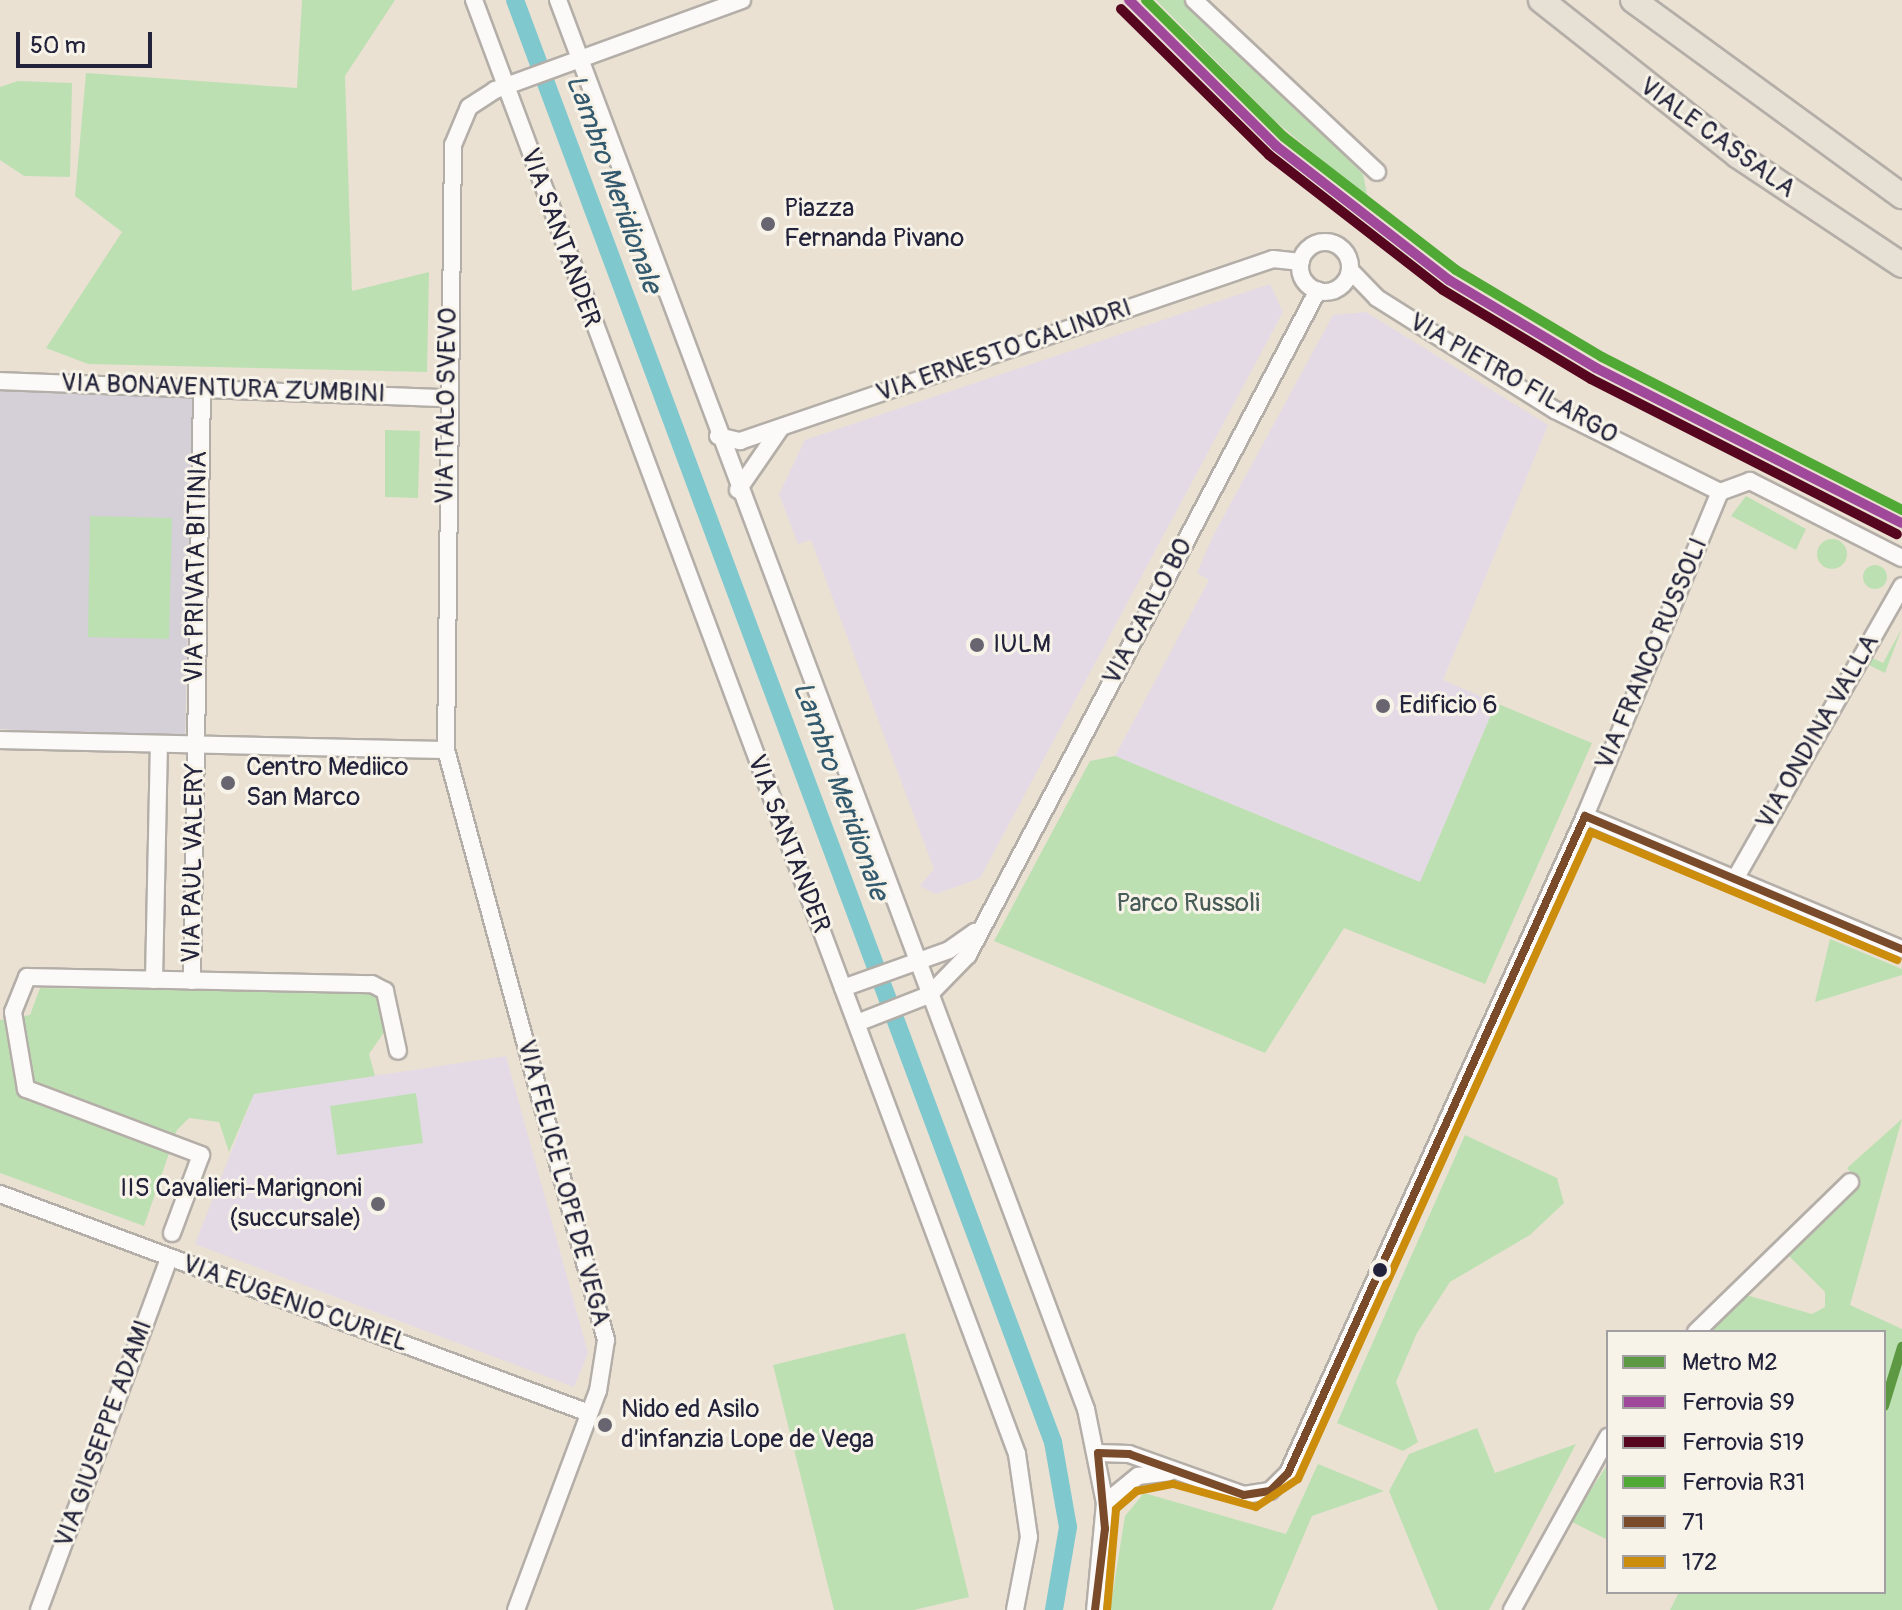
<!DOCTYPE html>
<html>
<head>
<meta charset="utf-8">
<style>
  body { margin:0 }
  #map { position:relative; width:1902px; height:1610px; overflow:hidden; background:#eae1d3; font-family:Pangolin,sans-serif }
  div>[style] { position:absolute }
  .built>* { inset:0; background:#e4dae6 }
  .industrial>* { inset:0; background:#d5cfd7 }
  .green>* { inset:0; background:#bde0b3 }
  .round { border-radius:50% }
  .canal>* { height:18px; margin:-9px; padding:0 9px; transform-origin:9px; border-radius:9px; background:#7fc8cd }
  .roads { filter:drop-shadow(2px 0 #b4aea8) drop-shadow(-2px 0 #b4aea8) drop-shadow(0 2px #b4aea8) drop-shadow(0 -2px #b4aea8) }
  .street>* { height:16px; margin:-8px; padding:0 8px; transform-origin:8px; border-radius:8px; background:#fcfaf8 }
  .street>.ring { margin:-8px; padding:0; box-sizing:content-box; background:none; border:16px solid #fcfaf8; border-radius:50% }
  .primary>* { height:24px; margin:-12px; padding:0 12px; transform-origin:12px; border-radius:12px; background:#e7e1d5 }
  .bus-1>* { height:8px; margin:-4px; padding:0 4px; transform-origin:4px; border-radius:4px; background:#7a4b2a }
  .bus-2>* { height:8px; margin:-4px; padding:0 4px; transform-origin:4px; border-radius:4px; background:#cc8c0c }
  .rail-1>* { height:10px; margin:-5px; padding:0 5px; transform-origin:5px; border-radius:5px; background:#a0499a }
  .rail-2>* { height:10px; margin:-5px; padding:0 5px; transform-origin:5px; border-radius:5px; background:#56061f }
  .rail-3>* { height:10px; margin:-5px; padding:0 5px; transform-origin:5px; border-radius:5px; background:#51a935 }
  .metro-1>* { height:10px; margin:-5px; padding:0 5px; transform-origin:5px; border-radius:5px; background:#5d9842 }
  .dots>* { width:22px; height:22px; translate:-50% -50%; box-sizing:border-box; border:4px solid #f7f3e8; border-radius:50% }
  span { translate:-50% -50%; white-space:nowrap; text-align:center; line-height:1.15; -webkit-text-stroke:6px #f7f3e8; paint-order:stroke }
  .street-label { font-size:26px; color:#22223b }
  .poi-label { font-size:26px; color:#22223b }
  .left { translate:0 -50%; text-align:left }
  .right { translate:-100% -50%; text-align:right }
  .park-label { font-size:26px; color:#465b57 }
  .water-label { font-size:28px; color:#32596d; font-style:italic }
  .legend { position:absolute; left:1606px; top:1330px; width:280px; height:264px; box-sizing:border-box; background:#f7f3e8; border:2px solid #a29fa3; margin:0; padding:10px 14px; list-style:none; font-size:24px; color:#22223b }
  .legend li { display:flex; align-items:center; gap:16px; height:40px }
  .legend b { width:40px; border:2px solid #a29fa3 }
  .scale { position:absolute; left:16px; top:32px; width:136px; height:36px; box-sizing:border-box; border:4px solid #22223b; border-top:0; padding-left:10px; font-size:24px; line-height:28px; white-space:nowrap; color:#22223b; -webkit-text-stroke:6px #f7f3e8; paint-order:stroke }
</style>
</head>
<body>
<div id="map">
  <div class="built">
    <i style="clip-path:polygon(1270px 284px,1283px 312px,980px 878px,936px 894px,920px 886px,934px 869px,811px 540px,798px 544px,779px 494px,805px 440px)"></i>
    <i style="clip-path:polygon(1366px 312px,1548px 425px,1443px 680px,1496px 703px,1420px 882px,1115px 756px,1209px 580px,1197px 573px,1213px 536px,1333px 315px)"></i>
    <i style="clip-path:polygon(506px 1056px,588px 1353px,574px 1387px,195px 1244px,254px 1094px)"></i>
  </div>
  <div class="industrial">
    <i style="clip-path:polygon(0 391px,194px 395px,185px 740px,0 729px)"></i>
  </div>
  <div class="green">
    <i style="clip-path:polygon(302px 0,395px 0,345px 76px,352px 291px,429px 272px,427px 372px,88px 364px,46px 348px,122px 232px,75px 196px,86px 73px,297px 88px)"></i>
    <i style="clip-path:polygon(1156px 0,1185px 0,1363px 174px,1368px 199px,1273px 119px)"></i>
    <i style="clip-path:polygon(18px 81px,72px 83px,70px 177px,24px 176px,0 160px,0 87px)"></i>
    <i style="clip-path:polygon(385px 430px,420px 431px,418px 498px,385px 497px)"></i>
    <i style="clip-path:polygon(1746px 496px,1806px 529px,1796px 550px,1731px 516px)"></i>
    <i style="clip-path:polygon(90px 516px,172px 518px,169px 639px,88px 637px)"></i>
    <i class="round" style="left:1817px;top:539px;width:30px;height:30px"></i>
    <i class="round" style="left:1863px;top:565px;width:24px;height:24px"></i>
    <i style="clip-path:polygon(1902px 628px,1885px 673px,1865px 663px,1869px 656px,1883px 663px)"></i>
    <i style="clip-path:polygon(1496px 703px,1592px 743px,1485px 984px,1344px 928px,1265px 1053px,994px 941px,1090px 761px,1115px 756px,1420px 882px)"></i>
    <i style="clip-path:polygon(1830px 939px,1902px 969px,1902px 975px,1815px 1002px)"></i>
    <i style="clip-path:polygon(40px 988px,376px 992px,385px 1031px,369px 1054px,375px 1076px,254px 1094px,229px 1152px,219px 1122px,189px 1118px,177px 1130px,144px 1226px,0 1173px,0 1020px,30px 1015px)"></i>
    <i style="clip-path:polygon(416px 1093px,423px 1143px,337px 1155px,330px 1106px)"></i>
    <i style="clip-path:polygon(1902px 1119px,1850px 1305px,1902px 1329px,1902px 1610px,1670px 1610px,1679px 1592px,1884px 1592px,1884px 1332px,1709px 1332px,1739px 1293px,1812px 1314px,1825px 1307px,1825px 1292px,1787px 1254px,1860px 1185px,1847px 1168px)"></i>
    <i style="clip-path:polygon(1465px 1135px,1557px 1178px,1564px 1203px,1530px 1235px,1450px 1282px,1417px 1333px,1396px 1382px,1418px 1442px,1403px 1451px,1337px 1423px)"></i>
    <i style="clip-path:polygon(905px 1333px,969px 1597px,914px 1610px,834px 1610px,773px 1365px)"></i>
    <i style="clip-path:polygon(1477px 1428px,1495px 1473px,1576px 1444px,1489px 1610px,1438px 1610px,1389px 1491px,1409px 1454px)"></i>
    <i style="clip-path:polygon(1318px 1464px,1384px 1491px,1312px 1516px,1272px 1610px,1110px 1610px,1125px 1516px,1144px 1493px,1286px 1534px)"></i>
    <i style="clip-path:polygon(1608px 1464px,1608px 1540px,1570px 1521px)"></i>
  </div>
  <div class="canal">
    <i style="left:515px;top:0;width:1539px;rotate:69.54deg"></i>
    <i style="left:1053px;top:1442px;width:86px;rotate:80deg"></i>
    <i style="left:1068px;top:1527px;width:84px;rotate:99.6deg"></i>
  </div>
  <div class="roads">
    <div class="street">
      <i style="left:474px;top:0;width:1552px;rotate:69.52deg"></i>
      <i style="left:1017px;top:1454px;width:84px;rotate:81.8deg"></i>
      <i style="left:1029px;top:1537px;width:74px;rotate:100.9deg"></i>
      <i style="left:558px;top:0;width:1505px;rotate:69.46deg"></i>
      <i style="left:1086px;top:1409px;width:96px;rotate:78.6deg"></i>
      <i style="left:1105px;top:1503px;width:107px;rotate:95.3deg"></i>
      <i style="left:1194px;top:0;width:251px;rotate:43.2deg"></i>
      <i class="ring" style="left:1300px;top:242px;width:34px;height:34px"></i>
      <i style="left:1350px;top:270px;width:39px;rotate:46deg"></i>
      <i style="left:1377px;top:298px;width:210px;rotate:32.2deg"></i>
      <i style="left:1555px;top:410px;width:184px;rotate:26.4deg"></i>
      <i style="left:1720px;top:492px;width:32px;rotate:-20deg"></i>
      <i style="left:1750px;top:481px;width:170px;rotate:26.9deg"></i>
      <i style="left:0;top:381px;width:445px;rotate:2.2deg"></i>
      <i style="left:718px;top:436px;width:23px;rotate:13deg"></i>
      <i style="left:740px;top:441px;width:563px;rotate:-18.85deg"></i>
      <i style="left:1273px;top:259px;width:28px;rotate:6deg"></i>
      <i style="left:738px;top:490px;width:74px;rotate:-55.5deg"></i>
      <i style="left:0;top:740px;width:446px;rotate:1.3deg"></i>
      <i style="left:1585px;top:816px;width:344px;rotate:22.8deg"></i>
      <i style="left:1735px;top:879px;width:337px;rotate:-60.3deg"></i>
      <i style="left:154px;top:980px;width:236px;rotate:-88.8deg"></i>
      <i style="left:192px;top:981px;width:592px;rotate:-89.03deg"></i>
      <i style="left:843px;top:988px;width:113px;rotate:-19.7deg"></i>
      <i style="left:949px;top:950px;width:32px;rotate:-35deg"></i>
      <i style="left:857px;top:1023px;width:77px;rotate:-21.3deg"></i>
      <i style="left:929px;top:995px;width:56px;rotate:-45.7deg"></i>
      <i style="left:968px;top:955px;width:751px;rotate:-62.24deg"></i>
      <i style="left:0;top:1194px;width:628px;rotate:20.4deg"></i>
      <i style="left:172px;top:1233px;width:83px;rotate:-69.6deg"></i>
      <i style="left:201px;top:1155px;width:187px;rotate:-159.3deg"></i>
      <i style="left:26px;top:1089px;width:78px;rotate:-99.6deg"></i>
      <i style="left:13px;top:1012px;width:38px;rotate:-68deg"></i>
      <i style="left:27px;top:977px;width:345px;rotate:1.2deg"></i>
      <i style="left:372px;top:984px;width:15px;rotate:28deg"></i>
      <i style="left:385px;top:991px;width:61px;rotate:77.8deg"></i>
      <i style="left:1696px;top:1332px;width:215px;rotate:-44.2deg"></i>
      <i style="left:1098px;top:1453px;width:31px;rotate:2deg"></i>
      <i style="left:1129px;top:1454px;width:122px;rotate:19.6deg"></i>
      <i style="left:1244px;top:1495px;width:26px;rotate:-9deg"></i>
      <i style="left:1270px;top:1491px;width:25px;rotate:-45deg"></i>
      <i style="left:1288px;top:1473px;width:721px;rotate:-65.67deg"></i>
      <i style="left:1585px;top:816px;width:351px;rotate:-67.4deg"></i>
      <i style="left:1105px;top:1503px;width:43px;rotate:-39.3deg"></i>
      <i style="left:1138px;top:1476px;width:31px;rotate:-7deg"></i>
      <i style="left:39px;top:1610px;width:375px;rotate:-69.7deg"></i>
      <i style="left:516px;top:1610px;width:234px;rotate:-69.5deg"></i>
      <i style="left:598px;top:1391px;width:52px;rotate:-81.1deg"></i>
      <i style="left:606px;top:1340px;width:611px;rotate:-105.17deg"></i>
      <i style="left:446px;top:750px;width:605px;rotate:-89.34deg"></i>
      <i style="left:453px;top:145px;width:41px;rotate:-67.2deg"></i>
      <i style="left:469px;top:107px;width:31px;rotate:-33deg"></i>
      <i style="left:495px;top:90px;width:263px;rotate:-20deg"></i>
      <i style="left:1512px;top:1610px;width:198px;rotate:-61deg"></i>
    </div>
    <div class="primary">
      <i style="left:1541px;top:0;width:250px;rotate:38.3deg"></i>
      <i style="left:1737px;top:155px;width:198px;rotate:33.7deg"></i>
      <i style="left:1633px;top:0;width:333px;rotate:36.1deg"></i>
    </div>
  </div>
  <div class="bus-1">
    <i style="left:1585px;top:816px;width:344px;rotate:22.8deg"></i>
    <i style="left:1095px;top:1610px;width:82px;rotate:-83deg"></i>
    <i style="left:1105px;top:1529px;width:76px;rotate:-95.3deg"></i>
    <i style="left:1098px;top:1453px;width:31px;rotate:2deg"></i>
    <i style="left:1129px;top:1454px;width:122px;rotate:19.6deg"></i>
    <i style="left:1244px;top:1495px;width:26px;rotate:-9deg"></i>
    <i style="left:1270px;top:1491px;width:25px;rotate:-45deg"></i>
    <i style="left:1288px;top:1473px;width:721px;rotate:-65.67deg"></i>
  </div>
  <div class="bus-2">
    <i style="left:1107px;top:1610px;width:101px;rotate:-84.9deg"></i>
    <i style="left:1116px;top:1509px;width:28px;rotate:-41deg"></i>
    <i style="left:1137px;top:1491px;width:37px;rotate:-11deg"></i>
    <i style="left:1173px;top:1484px;width:86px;rotate:15.5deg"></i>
    <i style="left:1256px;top:1507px;width:50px;rotate:-33.7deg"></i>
    <i style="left:1298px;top:1479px;width:710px;rotate:-65.64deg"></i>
    <i style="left:1591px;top:832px;width:332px;rotate:22.7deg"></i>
  </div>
  <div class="rail-1">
    <i style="left:1129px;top:0;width:207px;rotate:44.8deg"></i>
    <i style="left:1276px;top:146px;width:219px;rotate:37.8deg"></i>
    <i style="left:1449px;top:280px;width:171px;rotate:30.9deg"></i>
    <i style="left:1596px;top:368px;width:343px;rotate:26.9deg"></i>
  </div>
  <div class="rail-2">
    <i style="left:1121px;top:9px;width:208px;rotate:44.6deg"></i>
    <i style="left:1269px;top:155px;width:220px;rotate:37.8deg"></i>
    <i style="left:1443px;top:290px;width:173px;rotate:31deg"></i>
    <i style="left:1591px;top:379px;width:343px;rotate:26.9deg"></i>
  </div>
  <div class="rail-3">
    <i style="left:1146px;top:0;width:194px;rotate:44.8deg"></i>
    <i style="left:1284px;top:137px;width:217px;rotate:37.7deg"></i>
    <i style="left:1456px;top:270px;width:170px;rotate:30.8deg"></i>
    <i style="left:1602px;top:357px;width:337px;rotate:27deg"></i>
  </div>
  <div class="metro-1">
    <i style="left:1884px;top:1406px;width:62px;rotate:-73deg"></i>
  </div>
  <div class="dots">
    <i style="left:768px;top:224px;background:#686570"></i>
    <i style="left:977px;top:645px;background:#686570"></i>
    <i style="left:1383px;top:706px;background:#686570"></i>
    <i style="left:228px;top:783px;background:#686570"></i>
    <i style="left:378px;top:1204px;background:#686570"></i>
    <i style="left:1380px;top:1270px;background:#22223b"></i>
    <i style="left:605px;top:1425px;background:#686570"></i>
  </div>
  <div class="street-label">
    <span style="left:1717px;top:138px;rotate:36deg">VIALE CASSALA</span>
    <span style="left:560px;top:238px;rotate:70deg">VIA SANTANDER</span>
    <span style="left:1004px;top:351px;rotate:-19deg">VIA ERNESTO CALINDRI</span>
    <span style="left:1513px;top:379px;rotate:30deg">VIA PIETRO FILARGO</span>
    <span style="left:223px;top:389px;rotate:2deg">VIA BONAVENTURA ZUMBINI</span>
    <span style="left:447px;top:406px;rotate:-89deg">VIA ITALO SVEVO</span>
    <span style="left:197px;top:567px;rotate:-89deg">VIA PRIVATA BITINIA</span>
    <span style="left:1148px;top:612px;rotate:-62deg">VIA CARLO BO</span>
    <span style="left:1652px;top:654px;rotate:-67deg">VIA FRANCO RUSSOLI</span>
    <span style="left:1818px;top:732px;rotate:-60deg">VIA ONDINA VALLA</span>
    <span style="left:788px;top:844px;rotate:69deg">VIA SANTANDER</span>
    <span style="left:194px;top:863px;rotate:-89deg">VIA PAUL VALERY</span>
    <span style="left:563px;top:1183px;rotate:75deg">VIA FELICE LOPE DE VEGA</span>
    <span style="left:295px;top:1304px;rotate:20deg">VIA EUGENIO CURIEL</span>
    <span style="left:104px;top:1434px;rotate:-70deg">VIA GIUSEPPE ADAMI</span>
  </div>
  <div class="poi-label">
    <span class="left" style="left:784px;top:224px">Piazza<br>Fernanda Pivano</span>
    <span class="left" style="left:993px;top:645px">IULM</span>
    <span class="left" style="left:1399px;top:706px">Edificio 6</span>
    <span class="left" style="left:246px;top:783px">Centro Mediico<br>San Marco</span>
    <span class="right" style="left:362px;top:1204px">IIS Cavalieri-Marignoni<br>(succursale)</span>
    <span class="left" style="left:621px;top:1425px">Nido ed Asilo<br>d'infanzia Lope de Vega</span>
  </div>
  <div class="park-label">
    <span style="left:1188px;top:904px">Parco Russoli</span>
  </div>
  <div class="water-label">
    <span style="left:613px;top:184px;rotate:70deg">Lambro Meridionale</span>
    <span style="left:840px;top:791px;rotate:70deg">Lambro Meridionale</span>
  </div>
  <ul class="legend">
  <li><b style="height:10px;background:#5d9842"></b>Metro M2</li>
  <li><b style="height:10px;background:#a0499a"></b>Ferrovia S9</li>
  <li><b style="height:10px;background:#56061f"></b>Ferrovia S19</li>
  <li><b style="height:10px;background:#51a935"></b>Ferrovia R31</li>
  <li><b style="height:10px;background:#7a4b2a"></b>71</li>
  <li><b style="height:10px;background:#cc8c0c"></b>172</li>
  </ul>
  <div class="scale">50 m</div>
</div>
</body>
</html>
